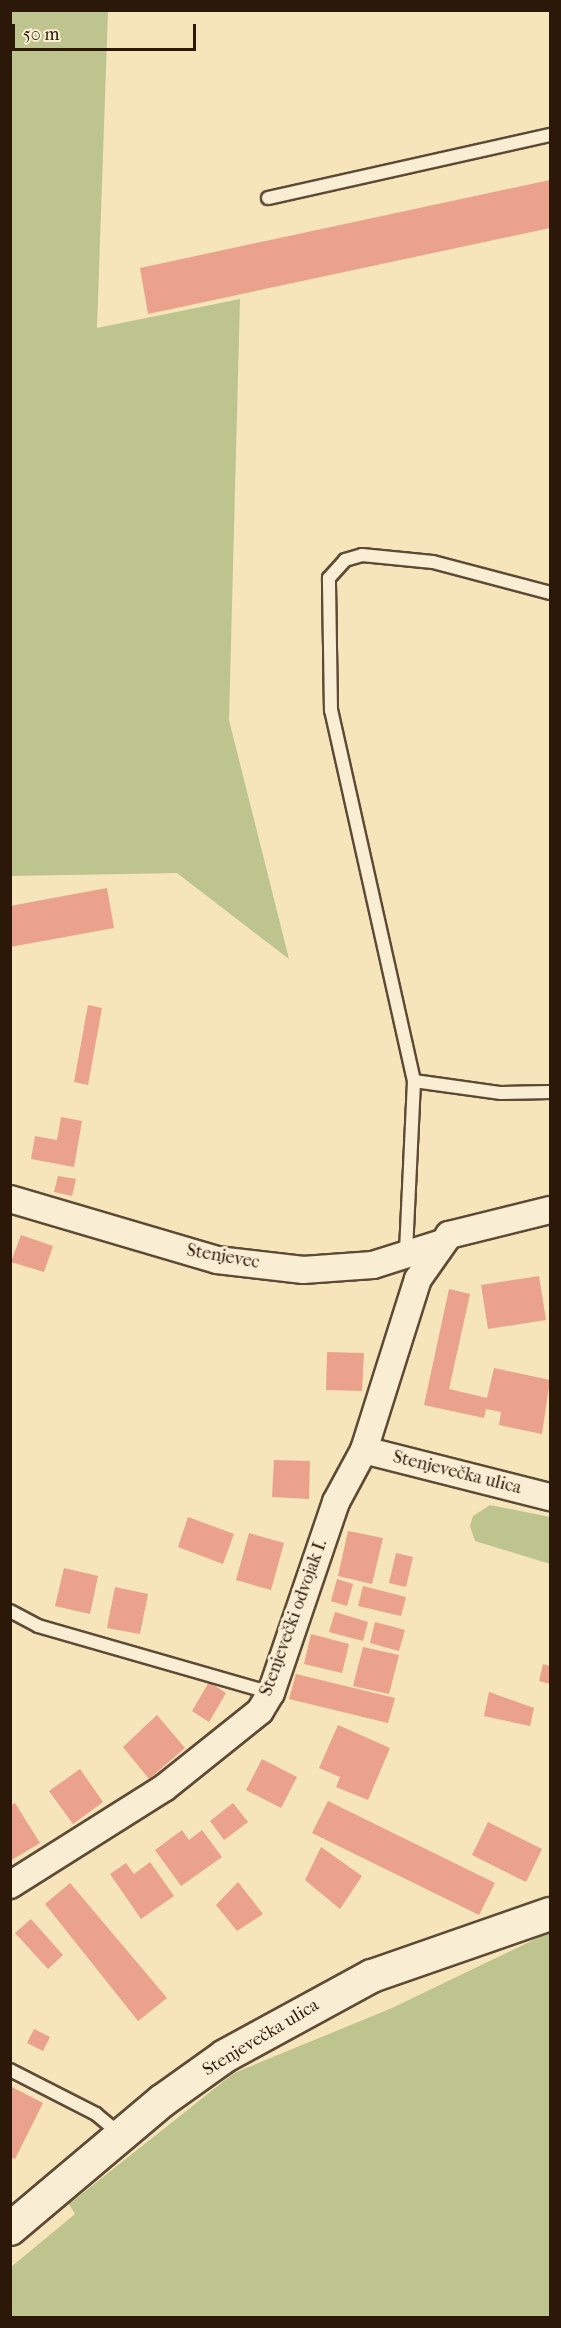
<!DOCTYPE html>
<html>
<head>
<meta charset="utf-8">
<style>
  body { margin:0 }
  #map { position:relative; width:561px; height:2328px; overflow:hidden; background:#f6e4bb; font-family:"IM FELL French Canon",serif }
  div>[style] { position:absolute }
  .green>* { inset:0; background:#bec48e }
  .building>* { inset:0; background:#eaa28d }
  .roads { filter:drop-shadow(2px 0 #5e4b36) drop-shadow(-2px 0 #5e4b36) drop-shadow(0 2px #5e4b36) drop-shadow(0 -2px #5e4b36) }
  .service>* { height:12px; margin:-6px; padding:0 6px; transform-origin:6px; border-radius:6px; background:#f9edd3 }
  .minor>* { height:26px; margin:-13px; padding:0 13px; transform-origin:13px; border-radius:13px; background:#f9edd3 }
  .tertiary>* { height:32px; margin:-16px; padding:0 16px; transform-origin:16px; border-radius:16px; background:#f9edd3 }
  span { translate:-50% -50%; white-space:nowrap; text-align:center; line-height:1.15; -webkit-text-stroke:6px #f9edd3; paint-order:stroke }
  .street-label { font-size:18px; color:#2c1809 }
  .frame { position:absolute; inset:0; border:12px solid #2c1809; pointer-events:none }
  .scale { position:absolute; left:12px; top:24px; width:184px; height:27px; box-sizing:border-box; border:3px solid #2c1809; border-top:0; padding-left:8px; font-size:18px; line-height:21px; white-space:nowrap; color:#2c1809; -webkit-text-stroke:4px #f9edd3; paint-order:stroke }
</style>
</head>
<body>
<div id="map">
  <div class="green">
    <i style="clip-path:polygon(10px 11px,108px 11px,97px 328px,240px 299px,229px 720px,289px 959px,177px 873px,11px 876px)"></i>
    <i style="clip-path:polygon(490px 1505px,550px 1517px,550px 1564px,475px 1541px,470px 1526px,473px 1516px)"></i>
    <i style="clip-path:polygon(550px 1932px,550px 2317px,11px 2317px,11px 2267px,75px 2214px,69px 2204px,234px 2073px,392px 2008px)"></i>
  </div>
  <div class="building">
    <i style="clip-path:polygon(550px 180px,550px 228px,148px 314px,140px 268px)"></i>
    <i style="clip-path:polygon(107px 888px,114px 928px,10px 947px,10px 906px)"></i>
    <i style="clip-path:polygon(88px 1005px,102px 1008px,88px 1085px,74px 1082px)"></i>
    <i style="clip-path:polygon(61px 1117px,82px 1121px,74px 1167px,31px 1159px,35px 1136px,57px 1140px)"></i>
    <i style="clip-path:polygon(58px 1176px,76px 1179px,72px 1196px,54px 1192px)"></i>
    <i style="clip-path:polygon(21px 1235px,53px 1246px,44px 1272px,11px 1262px)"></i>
    <i style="clip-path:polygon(539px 1276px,546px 1320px,488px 1329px,481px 1285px)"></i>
    <i style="clip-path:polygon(449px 1289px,470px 1294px,449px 1389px,487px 1398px,494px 1368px,550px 1380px,542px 1434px,499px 1425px,501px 1412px,486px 1409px,484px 1418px,424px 1405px)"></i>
    <i style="clip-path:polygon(327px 1352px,364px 1353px,362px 1391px,326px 1390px)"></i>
    <i style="clip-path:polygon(274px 1460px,310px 1461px,309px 1499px,272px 1497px)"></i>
    <i style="clip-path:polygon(188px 1517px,234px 1534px,223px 1564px,178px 1547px)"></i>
    <i style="clip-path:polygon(348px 1531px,383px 1538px,372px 1584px,338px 1576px)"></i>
    <i style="clip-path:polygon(249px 1533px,284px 1543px,271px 1590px,236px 1580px)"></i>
    <i style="clip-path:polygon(396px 1553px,413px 1557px,406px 1587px,389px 1583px)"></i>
    <i style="clip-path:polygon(64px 1568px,98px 1576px,90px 1614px,55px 1606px)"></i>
    <i style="clip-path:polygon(337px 1579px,353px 1584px,347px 1606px,331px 1601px)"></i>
    <i style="clip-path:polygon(363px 1586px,406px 1597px,401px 1616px,358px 1606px)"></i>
    <i style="clip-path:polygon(115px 1587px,148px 1594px,140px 1634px,107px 1628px)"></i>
    <i style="clip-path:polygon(335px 1612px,368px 1622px,363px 1641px,329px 1632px)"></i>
    <i style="clip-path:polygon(375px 1622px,405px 1630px,399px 1651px,370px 1643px)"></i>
    <i style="clip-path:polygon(311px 1634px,349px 1644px,342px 1673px,304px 1664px)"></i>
    <i style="clip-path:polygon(363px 1647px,399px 1655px,389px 1694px,353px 1686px)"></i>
    <i style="clip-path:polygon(543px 1664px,550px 1666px,550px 1684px,539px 1681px)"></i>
    <i style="clip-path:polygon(296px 1674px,395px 1698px,388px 1723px,289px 1699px)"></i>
    <i style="clip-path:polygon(209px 1682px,226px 1693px,209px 1722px,192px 1711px)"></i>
    <i style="clip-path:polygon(489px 1692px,534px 1708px,530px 1726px,484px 1716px)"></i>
    <i style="clip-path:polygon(157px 1715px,185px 1748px,149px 1779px,123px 1747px)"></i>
    <i style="clip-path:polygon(338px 1725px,390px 1748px,368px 1800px,336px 1787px,340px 1777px,319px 1768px)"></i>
    <i style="clip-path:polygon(262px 1759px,297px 1777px,281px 1808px,246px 1790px)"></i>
    <i style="clip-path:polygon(80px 1769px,103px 1802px,73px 1824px,49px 1791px)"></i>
    <i style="clip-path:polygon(328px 1801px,495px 1883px,479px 1915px,312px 1833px)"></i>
    <i style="clip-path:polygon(15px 1803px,40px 1843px,10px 1861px,10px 1806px)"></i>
    <i style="clip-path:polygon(233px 1803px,248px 1822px,224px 1840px,210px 1821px)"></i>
    <i style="clip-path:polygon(488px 1822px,542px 1849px,526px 1882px,472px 1855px)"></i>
    <i style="clip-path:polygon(182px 1830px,189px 1840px,202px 1830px,222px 1857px,181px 1886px,155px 1850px)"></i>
    <i style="clip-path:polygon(321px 1847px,362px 1876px,340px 1909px,305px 1880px)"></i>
    <i style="clip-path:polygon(150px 1862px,174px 1896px,141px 1919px,110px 1874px,126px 1863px,134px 1874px)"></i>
    <i style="clip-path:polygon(238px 1882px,263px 1914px,237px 1931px,216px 1905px)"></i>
    <i style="clip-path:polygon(70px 1883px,167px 1998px,138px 2021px,45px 1904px)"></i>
    <i style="clip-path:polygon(31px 1919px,63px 1955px,48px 1969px,15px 1933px)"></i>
    <i style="clip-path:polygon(34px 2029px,50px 2037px,43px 2051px,27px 2043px)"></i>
    <i style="clip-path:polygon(10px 2086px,43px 2103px,15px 2159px,10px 2157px)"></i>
  </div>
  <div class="roads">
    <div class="service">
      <i style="left:268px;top:198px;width:289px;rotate:-12.6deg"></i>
      <i style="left:414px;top:1081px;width:88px;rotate:7.9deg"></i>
      <i style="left:501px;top:1093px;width:49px;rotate:-1.2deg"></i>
      <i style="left:406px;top:1251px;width:170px;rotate:-87.3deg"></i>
      <i style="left:414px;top:1081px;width:379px;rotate:-102.6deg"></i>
      <i style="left:331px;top:711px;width:133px;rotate:-90.9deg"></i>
      <i style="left:329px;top:578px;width:24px;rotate:-48deg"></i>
      <i style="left:345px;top:560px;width:18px;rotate:-16deg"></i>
      <i style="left:362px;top:555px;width:71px;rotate:5.6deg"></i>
      <i style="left:433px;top:562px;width:121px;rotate:14.8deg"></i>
      <i style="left:10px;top:1611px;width:32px;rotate:28deg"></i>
      <i style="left:38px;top:1626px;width:242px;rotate:16deg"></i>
      <i style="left:10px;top:2070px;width:97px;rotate:27.1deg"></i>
      <i style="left:96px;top:2114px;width:31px;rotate:40deg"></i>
    </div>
    <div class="minor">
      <i style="left:10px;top:1199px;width:216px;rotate:16.4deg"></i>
      <i style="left:217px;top:1260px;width:87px;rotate:6.6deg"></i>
      <i style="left:303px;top:1270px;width:70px;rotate:-4.1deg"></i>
      <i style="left:373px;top:1265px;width:69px;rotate:-17.7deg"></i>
      <i style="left:364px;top:1450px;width:192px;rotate:14.2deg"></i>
      <i style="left:10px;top:1885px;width:182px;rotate:-32.2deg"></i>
      <i style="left:164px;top:1788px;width:123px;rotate:-38.7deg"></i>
      <i style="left:260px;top:1711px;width:21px;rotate:-59deg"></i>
      <i style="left:271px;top:1693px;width:202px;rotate:-71.2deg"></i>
      <i style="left:336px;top:1502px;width:59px;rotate:-61.7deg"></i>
      <i style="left:364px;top:1450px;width:179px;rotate:-72.5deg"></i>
      <i style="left:418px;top:1279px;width:54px;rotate:-54.8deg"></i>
      <i style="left:449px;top:1235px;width:104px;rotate:-13.9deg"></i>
    </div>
    <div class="tertiary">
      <i style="left:10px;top:2229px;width:199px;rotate:-40.1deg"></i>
      <i style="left:162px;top:2101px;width:77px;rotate:-35.5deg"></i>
      <i style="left:225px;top:2056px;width:167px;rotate:-28.6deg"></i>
      <i style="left:372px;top:1976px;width:188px;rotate:-19.2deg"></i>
    </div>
  </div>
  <div class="street-label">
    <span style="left:223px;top:1257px;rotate:10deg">Stenjevec</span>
    <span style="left:457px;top:1473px;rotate:14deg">Stenjevečka ulica</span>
    <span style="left:294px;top:1618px;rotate:-70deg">Stenjevečki odvojak I.</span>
    <span style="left:261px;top:2038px;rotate:-31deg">Stenjevečka ulica</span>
  </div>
  <div class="frame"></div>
  <div class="scale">50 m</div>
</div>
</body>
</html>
